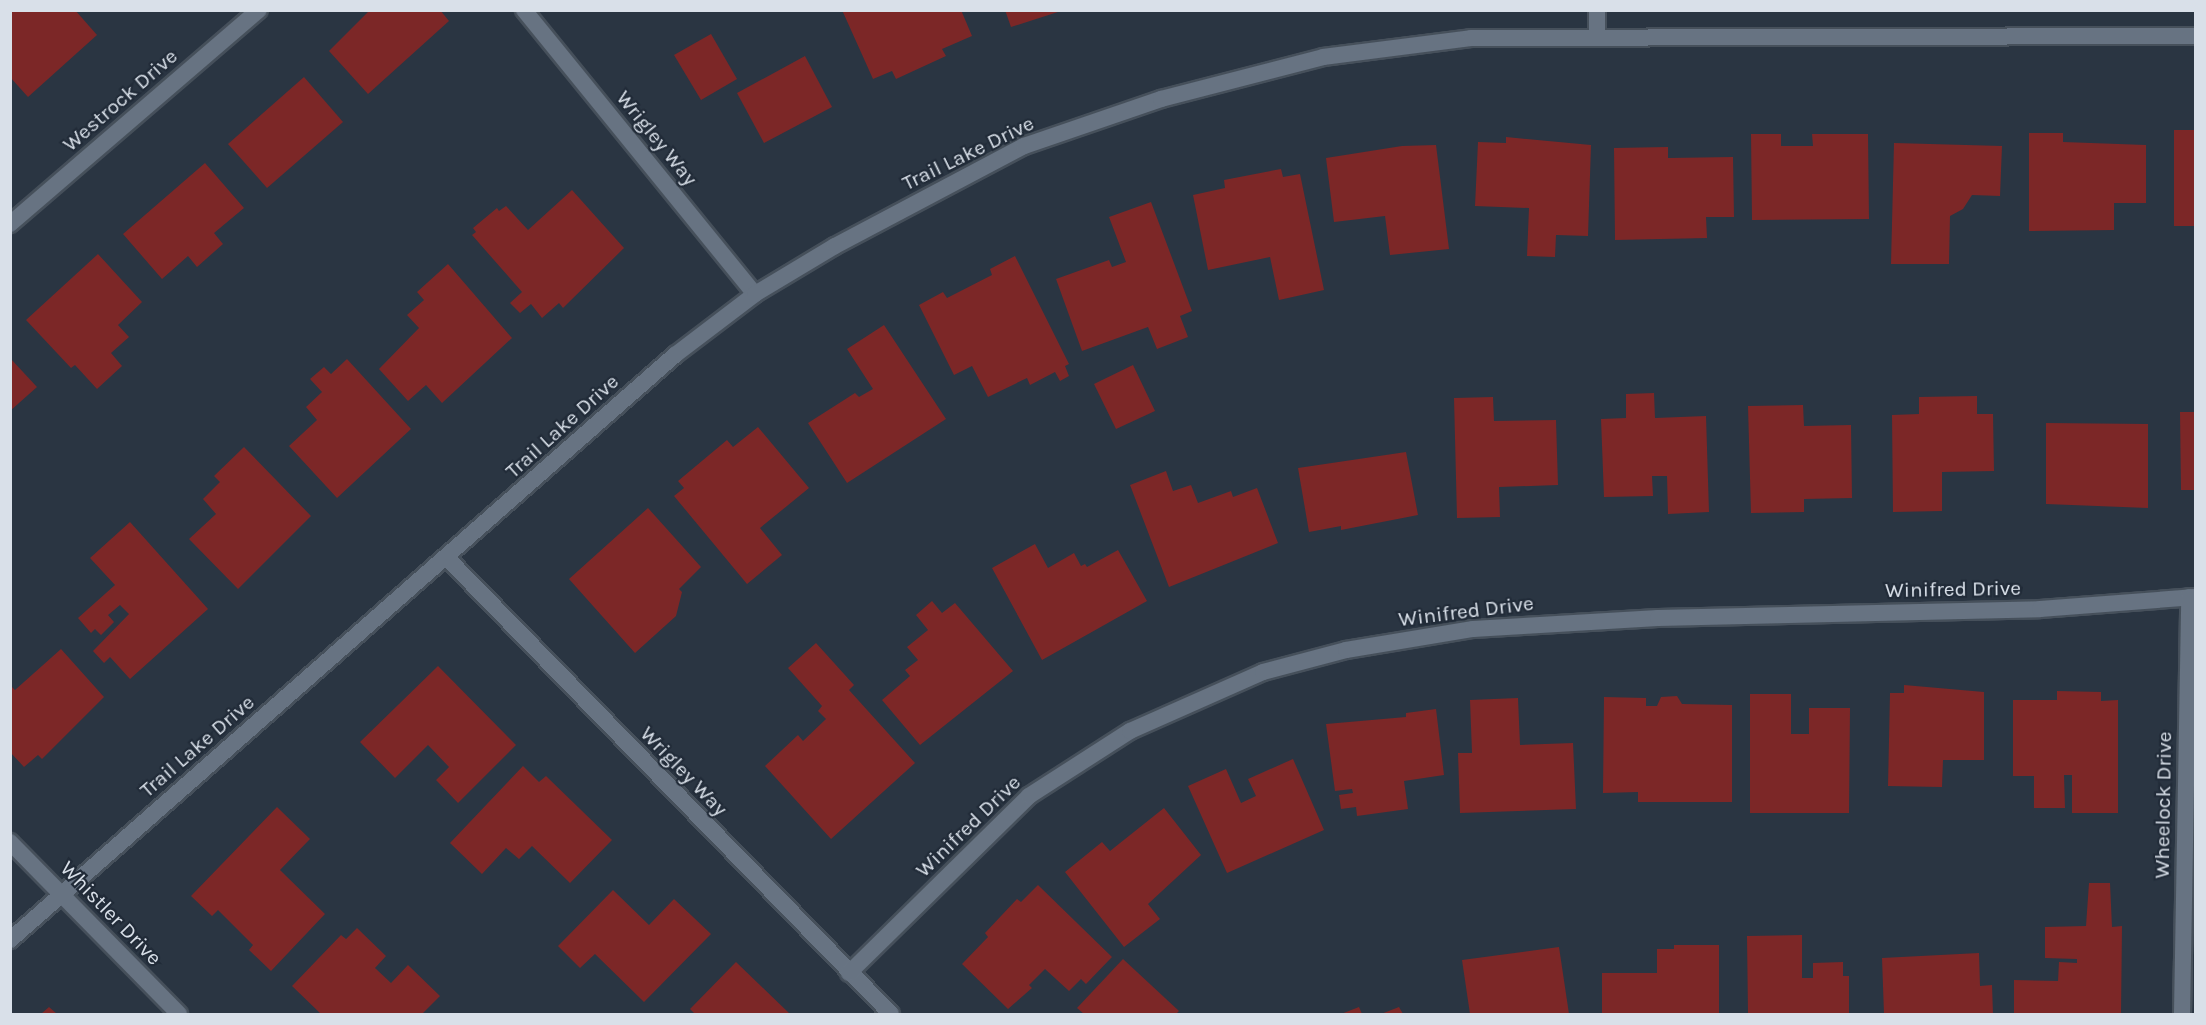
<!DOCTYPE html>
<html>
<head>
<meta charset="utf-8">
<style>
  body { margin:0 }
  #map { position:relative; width:2206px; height:1025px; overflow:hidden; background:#2a3542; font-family:Karla,sans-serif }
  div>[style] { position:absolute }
  .building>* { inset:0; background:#7c2727 }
  .roads { filter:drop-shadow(2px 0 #46505b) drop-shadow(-2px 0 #46505b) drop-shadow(0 2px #46505b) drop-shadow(0 -2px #46505b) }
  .minor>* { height:16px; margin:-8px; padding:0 8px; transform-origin:8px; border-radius:8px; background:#677382 }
  .tertiary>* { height:16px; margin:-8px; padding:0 8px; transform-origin:8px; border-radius:8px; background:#677382 }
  span { translate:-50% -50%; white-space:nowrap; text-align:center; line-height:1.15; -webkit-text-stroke:4.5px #212b38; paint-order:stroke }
  .street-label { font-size:21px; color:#d9e0e9 }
  .frame { position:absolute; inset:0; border:12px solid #d9e0e9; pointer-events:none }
</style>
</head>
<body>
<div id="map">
  <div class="building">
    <i style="clip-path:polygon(10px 10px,75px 10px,97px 35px,28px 97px,10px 77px)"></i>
    <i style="clip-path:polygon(370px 10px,440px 10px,449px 21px,368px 94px,329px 51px)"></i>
    <i style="clip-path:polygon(842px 10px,961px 10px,972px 36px,942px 49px,946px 56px,896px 79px,892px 71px,873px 79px)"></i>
    <i style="clip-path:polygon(1005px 10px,1061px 10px,1061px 11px,1011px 27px)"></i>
    <i style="clip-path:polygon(711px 34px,737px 79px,701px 100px,674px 55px)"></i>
    <i style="clip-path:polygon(805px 56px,832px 107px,764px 143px,737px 93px)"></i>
    <i style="clip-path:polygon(304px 77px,343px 122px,267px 188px,228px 144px)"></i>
    <i style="clip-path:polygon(2174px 130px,2196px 130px,2196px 226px,2174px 226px)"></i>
    <i style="clip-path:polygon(2029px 133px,2063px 133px,2063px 142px,2146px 145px,2146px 203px,2114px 203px,2114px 230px,2029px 231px)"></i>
    <i style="clip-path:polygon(1751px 134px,1781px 134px,1781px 146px,1813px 146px,1812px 134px,1868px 134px,1869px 219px,1752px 220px)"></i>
    <i style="clip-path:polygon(1506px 137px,1591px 145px,1588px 236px,1556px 235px,1555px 257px,1527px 256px,1529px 208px,1475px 206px,1478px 142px,1506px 143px)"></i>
    <i style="clip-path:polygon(1894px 143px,2002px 146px,2000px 196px,1972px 195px,1963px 209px,1950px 216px,1949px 264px,1891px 264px)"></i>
    <i style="clip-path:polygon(1436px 145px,1449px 249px,1390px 255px,1385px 216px,1334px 222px,1326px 158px,1402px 146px)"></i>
    <i style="clip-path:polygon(1668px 147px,1668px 158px,1733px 157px,1734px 217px,1706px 217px,1707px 238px,1615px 240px,1614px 148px)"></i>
    <i style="clip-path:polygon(205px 163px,244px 208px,214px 233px,223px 244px,197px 267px,188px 256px,162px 279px,123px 234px)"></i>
    <i style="clip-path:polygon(1281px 169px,1283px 177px,1300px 174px,1324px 290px,1279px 300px,1270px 257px,1208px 270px,1193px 195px,1225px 188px,1224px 180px)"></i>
    <i style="clip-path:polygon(572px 190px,624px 248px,563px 308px,559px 303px,542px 318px,531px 304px,520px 313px,510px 303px,522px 292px,472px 235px,476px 232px,473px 228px,497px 208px,499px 211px,506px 206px,528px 230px)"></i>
    <i style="clip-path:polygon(1151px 202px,1192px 311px,1180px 316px,1188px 337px,1157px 349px,1148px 327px,1082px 351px,1056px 279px,1109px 260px,1112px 267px,1126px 262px,1109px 217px)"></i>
    <i style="clip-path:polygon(98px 254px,142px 302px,118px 325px,129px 337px,111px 353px,122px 366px,97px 389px,75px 365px,71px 368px,26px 320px)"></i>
    <i style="clip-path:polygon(1015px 256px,1069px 364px,1065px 366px,1069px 376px,1060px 381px,1055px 372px,1030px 385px,1027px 378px,988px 397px,972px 366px,954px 375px,919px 305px,943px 292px,947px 298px,992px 275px,990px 269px)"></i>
    <i style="clip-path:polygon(448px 264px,512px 338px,442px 403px,426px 385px,408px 401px,379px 369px,419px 328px,407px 315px,424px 300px,417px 292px)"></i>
    <i style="clip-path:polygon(884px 325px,946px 419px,847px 483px,808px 423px,855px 393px,859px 397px,873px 389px,847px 349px)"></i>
    <i style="clip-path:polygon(10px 358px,37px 387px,10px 411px)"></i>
    <i style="clip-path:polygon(347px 359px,411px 429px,337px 498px,289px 446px,317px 420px,306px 407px,322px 392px,310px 379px,324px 367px,331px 374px)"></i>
    <i style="clip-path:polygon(1133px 365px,1155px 411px,1116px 429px,1094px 384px)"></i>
    <i style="clip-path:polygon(1654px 393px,1655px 418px,1706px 416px,1709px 512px,1668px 514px,1667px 476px,1652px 476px,1653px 496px,1604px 497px,1601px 419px,1626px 418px,1626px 394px)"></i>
    <i style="clip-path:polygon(1977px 396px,1977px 414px,1993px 414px,1994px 471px,1942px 472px,1942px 511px,1893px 512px,1892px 415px,1919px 414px,1919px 397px)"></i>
    <i style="clip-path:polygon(1493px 397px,1494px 421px,1556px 420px,1558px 485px,1499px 487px,1500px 517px,1457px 518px,1454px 398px)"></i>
    <i style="clip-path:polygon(1803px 405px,1804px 426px,1851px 425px,1852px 498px,1804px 499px,1804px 512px,1751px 513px,1748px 406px)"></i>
    <i style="clip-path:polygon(2180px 412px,2196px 412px,2196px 490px,2181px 490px)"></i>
    <i style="clip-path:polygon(2046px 423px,2148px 424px,2148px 508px,2046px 504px)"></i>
    <i style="clip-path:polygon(758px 427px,809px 488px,760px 528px,782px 555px,747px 584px,674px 496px,684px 488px,678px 481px,727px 440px,733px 447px)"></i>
    <i style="clip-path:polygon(244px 447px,311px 516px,238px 589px,189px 539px,216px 514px,203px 499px,220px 482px,214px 476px)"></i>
    <i style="clip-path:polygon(1406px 452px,1418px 515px,1341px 530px,1341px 526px,1309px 532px,1298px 468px)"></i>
    <i style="clip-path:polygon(1166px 471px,1173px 491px,1191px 485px,1198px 503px,1231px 491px,1233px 497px,1257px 488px,1278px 543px,1169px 587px,1130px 485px)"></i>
    <i style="clip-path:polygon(648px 508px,701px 567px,679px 589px,682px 592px,676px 616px,635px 653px,569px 579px)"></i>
    <i style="clip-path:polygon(130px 522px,208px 609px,130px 679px,110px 657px,104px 663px,93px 651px,129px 614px,120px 605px,108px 615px,114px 622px,101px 635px,95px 629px,91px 633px,78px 618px,115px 585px,90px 558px)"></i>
    <i style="clip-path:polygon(1035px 544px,1048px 568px,1074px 553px,1081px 566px,1085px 564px,1087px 567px,1118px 550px,1147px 601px,1042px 660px,992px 568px)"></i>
    <i style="clip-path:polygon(932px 601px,942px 613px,955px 603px,1013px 671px,920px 745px,882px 700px,910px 676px,905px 670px,918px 660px,907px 647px,928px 630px,916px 615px)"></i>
    <i style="clip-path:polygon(816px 643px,854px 685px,849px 690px,915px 763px,831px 839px,765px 766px,798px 735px,803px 741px,826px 719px,818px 711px,822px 706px,788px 668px)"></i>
    <i style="clip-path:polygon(61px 649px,104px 697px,42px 759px,38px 755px,24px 767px,10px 752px,10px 685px,15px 690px)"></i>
    <i style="clip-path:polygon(438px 666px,516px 745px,458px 803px,436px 780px,449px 767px,428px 745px,395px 778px,360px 742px)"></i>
    <i style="clip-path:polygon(1904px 685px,1984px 692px,1984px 760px,1943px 760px,1942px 787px,1888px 786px,1890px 693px,1904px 693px)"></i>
    <i style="clip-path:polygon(2057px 691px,2101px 692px,2101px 701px,2118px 700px,2118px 813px,2072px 813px,2072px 775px,2064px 775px,2065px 808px,2034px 808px,2034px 776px,2013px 776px,2013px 700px,2057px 700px)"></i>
    <i style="clip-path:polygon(1750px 694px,1791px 694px,1791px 734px,1809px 734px,1809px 708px,1850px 708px,1849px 813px,1750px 813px)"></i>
    <i style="clip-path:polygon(1677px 696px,1682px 704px,1732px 705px,1732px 802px,1638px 802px,1638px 792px,1603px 793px,1604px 697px,1646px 698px,1646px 706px,1657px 706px,1661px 697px)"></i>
    <i style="clip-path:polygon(1518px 698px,1520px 745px,1573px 743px,1576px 809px,1460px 813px,1458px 753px,1472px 753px,1470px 700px)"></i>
    <i style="clip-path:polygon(1436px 709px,1444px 775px,1404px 781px,1408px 809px,1357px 816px,1356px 807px,1341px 809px,1339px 795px,1353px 793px,1352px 789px,1335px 791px,1326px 724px,1406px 717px,1406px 713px)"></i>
    <i style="clip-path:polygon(1293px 759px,1324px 830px,1227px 873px,1188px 786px,1226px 769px,1241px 803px,1256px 796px,1248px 779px)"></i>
    <i style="clip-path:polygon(523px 766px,539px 782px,546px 776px,612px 840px,570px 883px,532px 846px,519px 859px,506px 848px,482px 874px,450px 843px)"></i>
    <i style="clip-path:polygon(277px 807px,310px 839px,280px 870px,325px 914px,271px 971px,249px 950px,253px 945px,218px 910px,212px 916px,191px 896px)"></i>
    <i style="clip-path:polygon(1164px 808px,1201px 855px,1148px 904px,1160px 919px,1124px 947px,1065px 872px,1102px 842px,1110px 851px)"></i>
    <i style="clip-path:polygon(2089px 883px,2110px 883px,2112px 927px,2122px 926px,2121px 1014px,2014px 1014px,2014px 980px,2058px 981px,2059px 962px,2077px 963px,2077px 959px,2045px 958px,2045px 927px,2086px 926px)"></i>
    <i style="clip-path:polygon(1038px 885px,1112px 957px,1086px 984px,1081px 979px,1069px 991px,1045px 969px,1029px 985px,1032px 988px,1008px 1009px,962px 964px,988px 937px,985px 933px,1017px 899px,1021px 902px)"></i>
    <i style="clip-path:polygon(613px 890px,649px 925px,674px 899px,711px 934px,644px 1002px,595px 954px,580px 968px,558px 946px)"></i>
    <i style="clip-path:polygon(357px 928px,386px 956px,375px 968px,391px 983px,408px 965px,440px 996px,422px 1014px,321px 1014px,292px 986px,341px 935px,346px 939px)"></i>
    <i style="clip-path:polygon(1802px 935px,1802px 978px,1813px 978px,1813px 963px,1843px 962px,1843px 976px,1849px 976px,1849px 1014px,1748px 1014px,1747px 936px)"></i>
    <i style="clip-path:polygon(1674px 945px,1719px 945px,1719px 1014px,1602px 1014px,1602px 973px,1657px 973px,1657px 949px,1674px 949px)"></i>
    <i style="clip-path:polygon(1559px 947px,1569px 1014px,1470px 1014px,1462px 960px)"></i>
    <i style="clip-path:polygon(1979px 953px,1980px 986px,1992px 985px,1993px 1014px,1884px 1014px,1882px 958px)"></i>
    <i style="clip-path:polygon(1123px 959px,1179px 1011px,1176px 1014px,1084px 1014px,1077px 1008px)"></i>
    <i style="clip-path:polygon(736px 962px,790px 1014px,695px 1014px,690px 1009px)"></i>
    <i style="clip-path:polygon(49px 1007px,57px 1014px,41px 1014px)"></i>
    <i style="clip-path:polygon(1359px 1007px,1362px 1014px,1341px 1014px)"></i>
    <i style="clip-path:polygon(1399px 1007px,1403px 1014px,1381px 1014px)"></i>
  </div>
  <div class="roads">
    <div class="minor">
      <i style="left:524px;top:10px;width:366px;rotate:50.9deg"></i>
      <i style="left:1597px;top:35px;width:25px;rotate:-90deg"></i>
      <i style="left:10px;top:224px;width:328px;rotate:-40.7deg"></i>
      <i style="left:447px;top:558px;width:636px;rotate:45.76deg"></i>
      <i style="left:10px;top:842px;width:241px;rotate:45.5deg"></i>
      <i style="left:849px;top:973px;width:252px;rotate:-44.5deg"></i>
      <i style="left:1029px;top:796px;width:120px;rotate:-32.8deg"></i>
      <i style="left:1130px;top:731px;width:145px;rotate:-23.9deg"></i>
      <i style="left:1263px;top:672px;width:86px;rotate:-14.8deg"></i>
      <i style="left:1346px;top:650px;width:129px;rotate:-9.4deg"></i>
      <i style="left:1473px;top:629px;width:185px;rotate:-3.4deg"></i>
      <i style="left:1658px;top:618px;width:382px;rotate:-1.3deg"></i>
      <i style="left:2040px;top:609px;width:156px;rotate:-4.4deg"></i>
      <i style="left:2182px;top:1014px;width:417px;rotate:-89deg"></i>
    </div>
    <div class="tertiary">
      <i style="left:10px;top:940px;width:886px;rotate:-41.34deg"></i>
      <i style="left:675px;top:355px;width:101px;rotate:-37.3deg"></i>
      <i style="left:755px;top:294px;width:93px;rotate:-31deg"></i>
      <i style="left:835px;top:246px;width:214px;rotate:-27.9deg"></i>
      <i style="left:1024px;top:146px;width:145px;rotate:-18.9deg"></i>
      <i style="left:1161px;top:99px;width:167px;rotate:-14.5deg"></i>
      <i style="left:1323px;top:57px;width:149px;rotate:-7.3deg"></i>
      <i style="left:1471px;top:38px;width:725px;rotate:-0.16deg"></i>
    </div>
  </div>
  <div class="street-label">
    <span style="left:120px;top:100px;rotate:-41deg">Westrock Drive</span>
    <span style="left:657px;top:138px;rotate:51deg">Wrigley Way</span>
    <span style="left:968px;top:153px;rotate:-26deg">Trail Lake Drive</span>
    <span style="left:562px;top:426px;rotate:-42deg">Trail Lake Drive</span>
    <span style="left:1953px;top:589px;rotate:-1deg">Winifred Drive</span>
    <span style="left:1466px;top:611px;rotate:-7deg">Winifred Drive</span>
    <span style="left:197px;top:746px;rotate:-41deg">Trail Lake Drive</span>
    <span style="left:684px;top:771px;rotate:46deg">Wrigley Way</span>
    <span style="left:2163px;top:805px;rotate:-89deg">Wheelock Drive</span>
    <span style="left:968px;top:826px;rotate:-44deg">Winifred Drive</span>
    <span style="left:111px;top:913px;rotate:46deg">Whistler Drive</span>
  </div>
  <div class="frame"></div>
</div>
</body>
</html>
